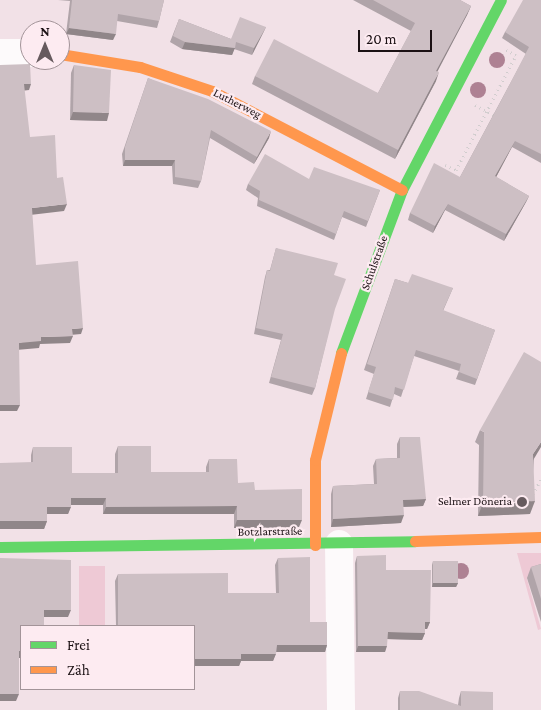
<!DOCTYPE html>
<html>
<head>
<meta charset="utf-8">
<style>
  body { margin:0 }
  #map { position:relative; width:541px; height:710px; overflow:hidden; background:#f2e1e7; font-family:"Crimson Pro",serif }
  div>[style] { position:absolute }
  .green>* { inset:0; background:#eec9d5 }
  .path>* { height:3px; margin-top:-1.5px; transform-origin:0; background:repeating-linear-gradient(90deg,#d1cdce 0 1px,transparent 0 5px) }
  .street>* { height:28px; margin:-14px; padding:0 14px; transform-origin:14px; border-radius:14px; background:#fdfafb }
  .fast>* { height:11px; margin:-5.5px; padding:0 5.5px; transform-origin:5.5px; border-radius:5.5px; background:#63d668 }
  .slow>* { height:11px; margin:-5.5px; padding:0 5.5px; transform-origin:5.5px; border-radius:5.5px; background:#ff974d }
  .trees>* { width:16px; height:16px; margin:-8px; border-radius:50%; background:#ae8193 }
  .wall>* { inset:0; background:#b0a4a9 }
  .shaded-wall>* { inset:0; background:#908689 }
  .building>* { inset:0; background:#cdbfc4 }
  .dots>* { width:14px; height:14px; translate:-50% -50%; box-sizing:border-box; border:2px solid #fdebf1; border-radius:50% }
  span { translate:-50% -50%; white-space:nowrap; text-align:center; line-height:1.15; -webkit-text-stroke:4.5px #fdebf1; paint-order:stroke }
  .street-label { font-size:12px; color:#1b1114 }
  .poi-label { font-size:12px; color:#1b1114 }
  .right { translate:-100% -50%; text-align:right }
  .legend { position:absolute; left:20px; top:625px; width:175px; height:65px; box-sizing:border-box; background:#fdebf1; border:1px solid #a39499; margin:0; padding:6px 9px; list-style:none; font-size:15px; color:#1b1114 }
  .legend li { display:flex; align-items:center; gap:10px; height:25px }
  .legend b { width:25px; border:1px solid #a39499 }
  .north { position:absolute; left:20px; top:20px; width:50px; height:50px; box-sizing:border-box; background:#fdebf1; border:1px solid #a39499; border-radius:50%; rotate:0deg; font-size:14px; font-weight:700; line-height:20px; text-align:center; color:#1b1114 }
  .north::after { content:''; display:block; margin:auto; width:18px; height:22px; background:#665a5e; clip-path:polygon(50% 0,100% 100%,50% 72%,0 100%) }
  .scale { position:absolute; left:358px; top:30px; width:74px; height:22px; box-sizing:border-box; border:2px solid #1b1114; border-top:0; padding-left:6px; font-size:15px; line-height:18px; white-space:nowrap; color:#1b1114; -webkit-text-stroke:4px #fdebf1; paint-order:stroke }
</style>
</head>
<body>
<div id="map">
  <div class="green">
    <i style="clip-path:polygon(517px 553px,541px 553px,541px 573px,527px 579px,541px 629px,538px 630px)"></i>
    <i style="clip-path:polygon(79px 566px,105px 566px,105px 626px,79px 626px)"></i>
  </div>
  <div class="path">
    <i style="left:475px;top:105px;width:24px;rotate:28deg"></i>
    <i style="left:445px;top:165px;width:12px;rotate:24deg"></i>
    <i style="left:456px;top:170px;width:130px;rotate:-62.4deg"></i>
    <i style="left:516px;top:55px;width:13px;rotate:-153deg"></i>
    <i style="left:533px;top:494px;width:17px;rotate:-62deg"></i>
  </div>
  <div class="street">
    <i style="left:0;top:53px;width:30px"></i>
    <i style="left:339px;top:544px;width:166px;rotate:89.3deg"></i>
  </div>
  <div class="fast">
    <i style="left:341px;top:353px;width:174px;rotate:-69.5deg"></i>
    <i style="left:402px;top:190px;width:214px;rotate:-62.5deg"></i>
    <i style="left:0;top:547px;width:415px;rotate:-0.8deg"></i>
  </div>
  <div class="slow">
    <i style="left:60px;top:54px;width:81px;rotate:9.2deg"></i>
    <i style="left:140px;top:67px;width:76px;rotate:18.4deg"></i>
    <i style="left:212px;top:91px;width:214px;rotate:27.5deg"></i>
    <i style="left:415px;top:541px;width:126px;rotate:-1.8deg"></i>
    <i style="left:315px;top:545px;width:85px;rotate:-90deg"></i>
    <i style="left:315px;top:460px;width:110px;rotate:-76.3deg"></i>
  </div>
  <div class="trees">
    <i style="left:497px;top:60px"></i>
    <i style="left:478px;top:90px"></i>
    <i style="left:461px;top:571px"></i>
  </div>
  <div class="wall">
    <i style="clip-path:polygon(58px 0,164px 0,159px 21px,157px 28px,117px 21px,113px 40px,66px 34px,70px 1px)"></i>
    <i style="clip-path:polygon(353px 0,460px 0,471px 6px,467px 15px,437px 71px,436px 81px,395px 159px,252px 84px,255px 76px,378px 93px,411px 31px)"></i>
    <i style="clip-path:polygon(541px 0,541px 163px,512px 147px,496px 177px,529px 196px,526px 202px,504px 241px,445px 210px,433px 233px,408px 220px,410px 213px,460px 177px,526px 54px,502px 38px,505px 32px)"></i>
    <i style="clip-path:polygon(179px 19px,231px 39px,266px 27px,252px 55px,234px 49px,232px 55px,182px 49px,170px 42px)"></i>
    <i style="clip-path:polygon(74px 65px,107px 121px,70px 120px,71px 73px)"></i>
    <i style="clip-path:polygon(148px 78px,269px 138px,254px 164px,210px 138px,201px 181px,198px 188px,173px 184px,172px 166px,123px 166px,122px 154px)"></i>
    <i style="clip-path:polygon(309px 179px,380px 190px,366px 227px,342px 217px,334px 240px,257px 206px,258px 198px,246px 190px,248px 184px)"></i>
    <i style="clip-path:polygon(276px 248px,334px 275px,334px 309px,315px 388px,312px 395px,269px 383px,281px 340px,254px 334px,265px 277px,267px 270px,270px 270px)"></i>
    <i style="clip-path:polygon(395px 279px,408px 283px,453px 288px,443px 311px,495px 330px,475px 385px,456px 379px,459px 371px,414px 356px,401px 397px,394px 394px,390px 407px,366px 399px,374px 374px,364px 370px)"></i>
    <i style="clip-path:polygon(480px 430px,534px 459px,530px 514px,478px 516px,479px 445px,475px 442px)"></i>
    <i style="clip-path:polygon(400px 437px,426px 499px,423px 506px,403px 507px,401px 523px,331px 527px,331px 494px,333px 486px,374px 484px,373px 466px,376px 459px,397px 458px,397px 444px)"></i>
    <i style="clip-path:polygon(118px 446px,151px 472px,206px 472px,206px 467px,209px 459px,238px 483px,255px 490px,299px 527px,234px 528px,234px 514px,103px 514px,103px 505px,71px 505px,68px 514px,47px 514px,47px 521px,44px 529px,31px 462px,31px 455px,33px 447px,72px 473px,115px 473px,115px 454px)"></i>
    <i style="clip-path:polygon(357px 556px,386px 570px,430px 622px,427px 629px,425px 629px,425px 633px,422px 640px,387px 639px,385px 652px,356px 652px,355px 563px)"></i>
    <i style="clip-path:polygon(278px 558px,310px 622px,327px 645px,325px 652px,276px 652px,273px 661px,241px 661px,239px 666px,195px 666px,194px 672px,194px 626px,116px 626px,115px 581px,118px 574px,228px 593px,276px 593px,275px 565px)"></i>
    <i style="clip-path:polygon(433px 561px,458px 583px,456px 587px,432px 587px,432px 565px)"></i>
    <i style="clip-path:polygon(541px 564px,541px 622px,527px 578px,531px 567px)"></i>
    <i style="clip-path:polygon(400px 691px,458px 705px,459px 698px,461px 691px,493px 710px,398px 710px,398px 698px)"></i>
  </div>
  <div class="shaded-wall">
    <i style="clip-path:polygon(471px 6px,467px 15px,433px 80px,436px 71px)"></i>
    <i style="clip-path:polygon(266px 27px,252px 55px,254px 48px)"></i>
    <i style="clip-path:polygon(69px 28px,116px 34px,113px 40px,66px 34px)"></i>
    <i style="clip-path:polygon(185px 42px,235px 48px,232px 55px,182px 49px)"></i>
    <i style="clip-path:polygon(439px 72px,436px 81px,395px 159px,398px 150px)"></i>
    <i style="clip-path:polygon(24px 84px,31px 84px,29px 90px,21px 91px)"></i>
    <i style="clip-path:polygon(73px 112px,109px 113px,107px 121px,70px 120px)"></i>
    <i style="clip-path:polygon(271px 131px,269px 138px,254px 164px,257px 157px)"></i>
    <i style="clip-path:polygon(515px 141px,512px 147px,493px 183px,495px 176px)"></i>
    <i style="clip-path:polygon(125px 160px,175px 160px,172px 166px,123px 166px)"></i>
    <i style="clip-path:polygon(529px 196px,526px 202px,504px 241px,506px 234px)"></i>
    <i style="clip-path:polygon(67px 204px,64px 211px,30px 215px,32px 208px)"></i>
    <i style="clip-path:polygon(448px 204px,445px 210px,433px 233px,435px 226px)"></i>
    <i style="clip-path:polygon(83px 328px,81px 334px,70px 335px,72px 329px)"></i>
    <i style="clip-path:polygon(73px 336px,70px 343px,40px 344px,39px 348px,16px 350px,19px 343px,41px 337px)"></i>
    <i style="clip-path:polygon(0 405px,20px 405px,17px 411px,0 411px)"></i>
    <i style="clip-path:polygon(541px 442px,541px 447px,529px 467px,533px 454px)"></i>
    <i style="clip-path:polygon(71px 498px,106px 498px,103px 505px,68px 505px)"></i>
    <i style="clip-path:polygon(426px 499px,423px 506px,400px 507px,403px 500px)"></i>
    <i style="clip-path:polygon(535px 501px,530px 514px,478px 516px,483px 503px)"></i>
    <i style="clip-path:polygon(237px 506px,234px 514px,103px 514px,106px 507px)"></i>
    <i style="clip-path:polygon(47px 507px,71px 507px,68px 514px,44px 514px)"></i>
    <i style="clip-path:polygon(404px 515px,401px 523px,331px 527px,333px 519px)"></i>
    <i style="clip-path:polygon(237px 520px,302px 520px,299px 527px,234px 528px)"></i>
    <i style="clip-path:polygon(0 521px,47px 521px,44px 529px,0 529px)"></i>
    <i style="clip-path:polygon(433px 583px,458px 583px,456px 587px,432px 587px)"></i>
    <i style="clip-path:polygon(44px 610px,71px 610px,68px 617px,42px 617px)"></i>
    <i style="clip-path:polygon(425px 622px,430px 622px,427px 629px,423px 629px)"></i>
    <i style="clip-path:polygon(388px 632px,425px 633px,422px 640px,385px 639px)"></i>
    <i style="clip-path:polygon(277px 645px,327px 645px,325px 652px,274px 652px)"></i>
    <i style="clip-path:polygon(358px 646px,387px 646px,385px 652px,356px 652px)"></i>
    <i style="clip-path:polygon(19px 651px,21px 651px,21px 658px,17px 658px)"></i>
    <i style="clip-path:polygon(241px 654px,276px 654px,273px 661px,241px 661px,239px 666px,194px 666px,195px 659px)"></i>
    <i style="clip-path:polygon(0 694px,19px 694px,16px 701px,0 701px)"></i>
  </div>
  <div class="building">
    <i style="clip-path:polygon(72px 0,164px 0,159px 21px,118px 14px,116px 34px,69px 28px)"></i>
    <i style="clip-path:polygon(373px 0,460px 0,471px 6px,436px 71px,439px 72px,398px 150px,255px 76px,274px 39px,378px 93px,415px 23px)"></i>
    <i style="clip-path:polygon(523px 0,541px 0,541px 154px,515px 141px,495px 176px,529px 196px,506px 234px,448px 204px,435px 226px,410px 213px,434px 163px,460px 177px,502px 99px,529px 47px,505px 32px)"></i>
    <i style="clip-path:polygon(240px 17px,266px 27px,254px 48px,236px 42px,235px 48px,185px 42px,173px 36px,179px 19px,231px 39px)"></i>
    <i style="clip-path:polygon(30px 64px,31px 84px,24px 84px,30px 137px,55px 135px,57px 178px,63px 177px,67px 204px,32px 208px,36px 265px,78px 261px,83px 328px,72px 329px,73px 336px,41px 337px,41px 341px,19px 343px,20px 405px,0 405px,0 65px)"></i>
    <i style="clip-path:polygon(74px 65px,111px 70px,109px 113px,73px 112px)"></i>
    <i style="clip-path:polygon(148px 78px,208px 99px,271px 131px,257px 157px,211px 130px,201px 181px,175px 177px,175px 160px,125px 160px,125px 147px)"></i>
    <i style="clip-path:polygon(265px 154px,309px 179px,314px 167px,380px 190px,368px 221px,344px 211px,336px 234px,259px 200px,260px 191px,248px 184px)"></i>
    <i style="clip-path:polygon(276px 248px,338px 263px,334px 275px,346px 279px,335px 309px,315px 388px,271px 377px,283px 334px,256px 328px,267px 270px,270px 271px)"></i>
    <i style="clip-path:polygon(412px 274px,453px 288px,443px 310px,495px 330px,477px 379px,459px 372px,461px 364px,416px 350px,404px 390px,395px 387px,393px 400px,368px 392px,376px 367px,367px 364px,395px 279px,408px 283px)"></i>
    <i style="clip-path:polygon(524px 352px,541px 362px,541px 442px,533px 454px,535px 501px,483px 503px,484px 432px,480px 430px)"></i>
    <i style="clip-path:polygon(400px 437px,420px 437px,426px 499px,403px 500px,404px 515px,333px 519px,333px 486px,377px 484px,376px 459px,400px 458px)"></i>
    <i style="clip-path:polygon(118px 446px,151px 446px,151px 472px,209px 472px,209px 459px,237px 459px,238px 483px,254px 482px,255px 490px,302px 489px,302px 520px,237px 520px,237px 506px,106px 507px,106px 498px,71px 498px,71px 507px,47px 507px,47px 521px,0 521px,0 463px,33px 462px,33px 447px,72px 447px,72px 473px,118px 473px)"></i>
    <i style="clip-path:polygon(386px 555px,386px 570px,431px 570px,430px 622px,425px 622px,425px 633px,388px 632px,387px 646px,358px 646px,357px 556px)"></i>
    <i style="clip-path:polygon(310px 557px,310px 622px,327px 622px,327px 645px,277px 645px,276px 654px,241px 654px,241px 659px,195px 659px,195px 667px,194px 667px,194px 626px,118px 626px,118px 574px,228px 573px,228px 593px,279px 593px,278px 558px)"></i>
    <i style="clip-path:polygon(0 558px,71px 560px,71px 610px,44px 610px,44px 626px,21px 626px,21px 651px,19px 651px,19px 694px,0 694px)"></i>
    <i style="clip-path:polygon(433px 561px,458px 561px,458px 583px,433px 583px)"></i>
    <i style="clip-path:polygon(541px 564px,541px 599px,531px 567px)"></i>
    <i style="clip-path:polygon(400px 691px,419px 691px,461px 706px,461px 691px,493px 692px,493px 710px,400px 710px)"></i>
  </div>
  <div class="dots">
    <i style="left:522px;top:502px;background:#665a5e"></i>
  </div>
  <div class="street-label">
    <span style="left:237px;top:104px;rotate:27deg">Lutherweg</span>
    <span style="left:375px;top:263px;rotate:-70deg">Schulstraße</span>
    <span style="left:270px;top:532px;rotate:-1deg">Botzlarstraße</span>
  </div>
  <div class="poi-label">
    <span class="right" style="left:512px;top:502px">Selmer Döneria</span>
  </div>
  <ul class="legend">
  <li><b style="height:6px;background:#63d668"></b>Frei</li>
  <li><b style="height:6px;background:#ff974d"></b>Zäh</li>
  </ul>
  <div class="north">N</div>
  <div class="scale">20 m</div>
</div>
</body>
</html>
